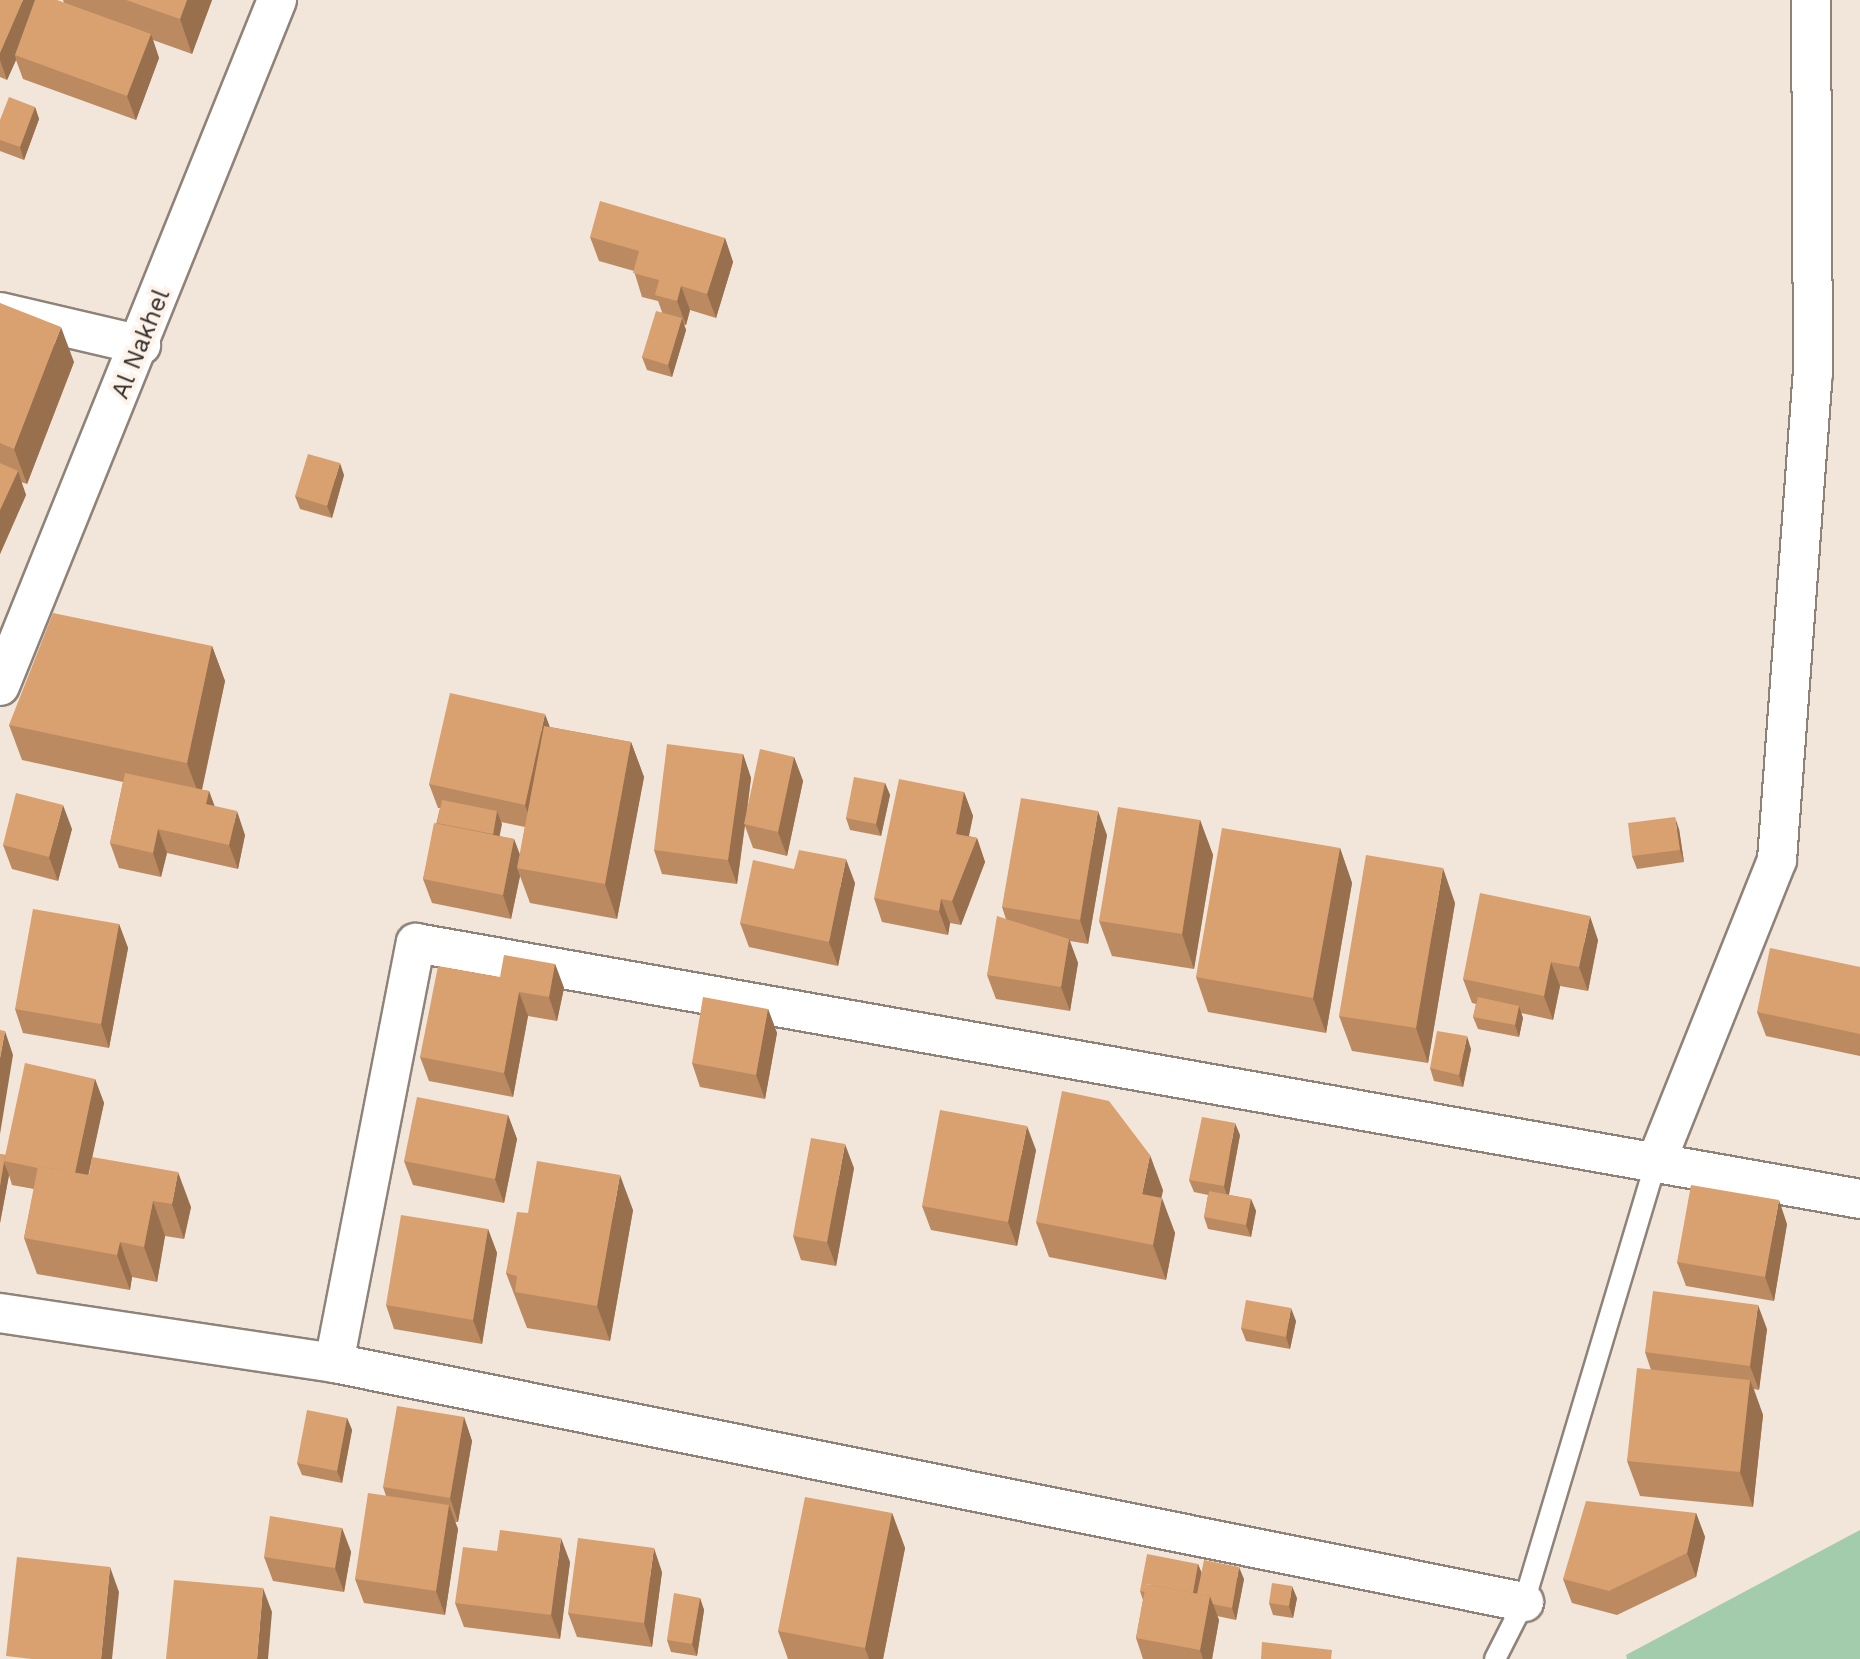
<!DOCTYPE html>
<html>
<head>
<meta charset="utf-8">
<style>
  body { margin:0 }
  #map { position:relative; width:1860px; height:1659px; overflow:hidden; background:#f2e5da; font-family:"Work Sans",sans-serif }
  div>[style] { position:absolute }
  .green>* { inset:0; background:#a3ccac }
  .roads { filter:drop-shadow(2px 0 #8f8379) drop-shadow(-2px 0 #8f8379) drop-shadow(0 2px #8f8379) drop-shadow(0 -2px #8f8379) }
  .service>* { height:20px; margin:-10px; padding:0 10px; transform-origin:10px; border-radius:10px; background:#fff }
  .minor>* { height:38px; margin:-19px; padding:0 19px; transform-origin:19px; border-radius:19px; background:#fff }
  .wall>* { inset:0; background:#bb8a60 }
  .shaded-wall>* { inset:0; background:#98704e }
  .building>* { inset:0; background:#d9a070 }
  span { translate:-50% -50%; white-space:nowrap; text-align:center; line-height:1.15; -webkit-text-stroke:8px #fdf3ea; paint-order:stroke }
  .street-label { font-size:25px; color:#332e2a }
</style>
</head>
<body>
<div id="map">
  <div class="green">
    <i style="clip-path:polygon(1860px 1530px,1860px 1659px,1627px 1659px,1626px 1655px)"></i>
  </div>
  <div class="roads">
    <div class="service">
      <i style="left:1495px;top:1659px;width:64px;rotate:-63deg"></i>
      <i style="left:1524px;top:1602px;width:462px;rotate:-73.3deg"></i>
    </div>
    <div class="minor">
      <i style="left:0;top:312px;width:145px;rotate:13.2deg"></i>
      <i style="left:0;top:686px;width:740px;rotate:-68.01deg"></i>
      <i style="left:1657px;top:1160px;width:323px;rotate:-68.2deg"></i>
      <i style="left:1777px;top:860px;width:486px;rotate:-85.8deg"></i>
      <i style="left:1813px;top:375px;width:375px;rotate:-90.3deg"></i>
      <i style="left:0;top:1313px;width:338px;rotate:8.5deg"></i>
      <i style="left:334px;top:1363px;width:1214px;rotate:11.36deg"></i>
      <i style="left:334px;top:1363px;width:428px;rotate:-79deg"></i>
      <i style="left:416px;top:943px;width:1467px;rotate:10.05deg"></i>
    </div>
  </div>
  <div class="wall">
    <i style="clip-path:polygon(0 0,64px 3px,63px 0,212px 0,192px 54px,153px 40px,159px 58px,136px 120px,23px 79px,16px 60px,7px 80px,0 77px)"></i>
    <i style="clip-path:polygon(35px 107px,39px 119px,24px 160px,0 151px,0 120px)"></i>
    <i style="clip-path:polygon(590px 237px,725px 238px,733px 262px,716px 318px,690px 310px,686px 325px,684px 325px,686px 330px,672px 377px,647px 370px,642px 357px,662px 312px,658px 301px,642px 297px,634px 271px,599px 261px)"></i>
    <i style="clip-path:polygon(0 303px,74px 362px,27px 484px,21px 482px,26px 495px,0 554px)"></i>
    <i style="clip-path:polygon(344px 475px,332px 518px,300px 509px,295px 496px)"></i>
    <i style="clip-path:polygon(212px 646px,225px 681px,202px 790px,209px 791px,214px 806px,245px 835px,238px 869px,167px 853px,161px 877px,119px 868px,110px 843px,123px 782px,22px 760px,9px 725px)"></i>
    <i style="clip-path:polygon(evenodd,550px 727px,631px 742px,644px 777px,617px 919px,530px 903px,520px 876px,511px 919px,432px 903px,423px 879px,440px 808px,438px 808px,429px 784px,550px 727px,501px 822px,525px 827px,520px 855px,514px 839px,499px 836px,501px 822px)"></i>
    <i style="clip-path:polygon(743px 754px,751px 778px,747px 812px,794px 757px,803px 781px,787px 856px,753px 848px,745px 826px,737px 884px,662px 874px,654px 850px)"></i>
    <i style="clip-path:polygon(885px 783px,890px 795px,881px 836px,850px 830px,846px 818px)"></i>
    <i style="clip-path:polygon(964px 792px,973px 816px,969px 836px,977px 838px,985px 862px,961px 925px,950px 923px,948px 935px,882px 922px,874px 898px)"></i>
    <i style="clip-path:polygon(1200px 820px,1213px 855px,1194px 969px,1112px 956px,1099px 921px)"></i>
    <i style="clip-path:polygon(72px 829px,58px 881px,12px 869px,3px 845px)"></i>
    <i style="clip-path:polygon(1679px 829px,1684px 862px,1637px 869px,1632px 856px)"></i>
    <i style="clip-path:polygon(1107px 835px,1088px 944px,1070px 941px,1078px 963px,1070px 1011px,996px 999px,987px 975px,1006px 919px,1002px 907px)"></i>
    <i style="clip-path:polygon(1340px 848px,1352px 883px,1326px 1033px,1208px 1012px,1196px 977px)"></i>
    <i style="clip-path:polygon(855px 883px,838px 966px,749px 947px,740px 923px)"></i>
    <i style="clip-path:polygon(1455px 903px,1428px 1063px,1352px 1051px,1339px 1016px)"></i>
    <i style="clip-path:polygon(119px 924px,128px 948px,109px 1048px,23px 1033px,15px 1009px)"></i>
    <i style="clip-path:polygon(1598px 940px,1588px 991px,1560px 986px,1553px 1020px,1521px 1013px,1523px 1018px,1519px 1037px,1478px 1029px,1473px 1017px,1476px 1004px,1472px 1003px,1463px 979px)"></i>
    <i style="clip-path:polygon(555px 964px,564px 988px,557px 1021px,528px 1016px,513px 1097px,429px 1081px,420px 1057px,500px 977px)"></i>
    <i style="clip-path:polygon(1860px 967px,1860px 1056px,1766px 1036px,1757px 1012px)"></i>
    <i style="clip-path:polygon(768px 1009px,777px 1033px,765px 1099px,700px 1087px,692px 1063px)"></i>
    <i style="clip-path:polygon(1471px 1049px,1463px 1087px,1434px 1081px,1430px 1068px)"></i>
    <i style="clip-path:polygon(95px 1079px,104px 1103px,88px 1175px,191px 1207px,184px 1239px,165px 1236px,157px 1282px,132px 1277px,130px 1290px,37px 1274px,24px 1238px,34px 1189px,12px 1185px,9px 1175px,0 1223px,0 1154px,5px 1155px)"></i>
    <i style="clip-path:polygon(508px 1115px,517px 1139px,504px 1203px,413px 1185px,404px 1161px)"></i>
    <i style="clip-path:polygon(1240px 1135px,1229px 1195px,1251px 1199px,1256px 1211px,1251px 1237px,1208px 1229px,1204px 1217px,1208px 1195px,1194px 1192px,1189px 1180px)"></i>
    <i style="clip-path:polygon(1036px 1150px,1017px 1246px,931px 1230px,922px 1206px)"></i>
    <i style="clip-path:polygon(854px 1168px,836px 1266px,801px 1260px,793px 1236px)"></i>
    <i style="clip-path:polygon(1163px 1190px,1161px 1198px,1175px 1233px,1166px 1280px,1049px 1257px,1036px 1222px)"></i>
    <i style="clip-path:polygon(633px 1210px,610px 1341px,527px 1328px,506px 1273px,528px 1213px)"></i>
    <i style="clip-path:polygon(1787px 1224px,1774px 1301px,1686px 1286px,1677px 1262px)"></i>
    <i style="clip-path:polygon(488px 1229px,497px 1253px,482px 1344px,394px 1329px,386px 1305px)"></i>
    <i style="clip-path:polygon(1296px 1321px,1290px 1349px,1246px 1341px,1241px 1328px)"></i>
    <i style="clip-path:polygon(1767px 1329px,1759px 1390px,1754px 1389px,1763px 1415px,1753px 1507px,1640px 1496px,1627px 1461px,1651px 1370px,1645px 1352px)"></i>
    <i style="clip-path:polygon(464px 1417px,472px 1441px,458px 1522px,455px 1522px,458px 1529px,445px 1615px,364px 1603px,355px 1579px,386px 1496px,383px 1487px)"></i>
    <i style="clip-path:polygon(347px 1418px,352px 1430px,342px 1483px,302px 1475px,297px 1463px)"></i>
    <i style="clip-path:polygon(892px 1513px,905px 1548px,883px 1659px,788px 1659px,778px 1631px)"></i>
    <i style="clip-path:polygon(1696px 1513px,1705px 1537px,1696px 1577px,1617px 1615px,1572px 1603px,1563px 1579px)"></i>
    <i style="clip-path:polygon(342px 1528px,351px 1552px,344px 1592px,273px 1581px,264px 1557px)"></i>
    <i style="clip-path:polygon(570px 1562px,560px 1639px,464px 1627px,455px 1603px)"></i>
    <i style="clip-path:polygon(1198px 1564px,1201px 1573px,1244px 1579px,1236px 1620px,1217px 1616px,1219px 1620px,1212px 1659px,1143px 1659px,1136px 1638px,1143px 1600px,1140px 1591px)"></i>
    <i style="clip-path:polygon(662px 1572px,652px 1647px,577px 1637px,568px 1613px)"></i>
    <i style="clip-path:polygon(700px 1598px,704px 1610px,697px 1656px,671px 1652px,667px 1640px)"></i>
    <i style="clip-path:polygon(1297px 1598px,1293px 1618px,1273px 1615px,1269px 1603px)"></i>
  </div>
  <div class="shaded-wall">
    <i style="clip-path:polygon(23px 0,42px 0,15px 55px,16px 60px,7px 80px,0 60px,0 53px)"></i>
    <i style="clip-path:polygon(187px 0,212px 0,192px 54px,180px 19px)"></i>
    <i style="clip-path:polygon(151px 34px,159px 58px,136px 120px,127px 96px)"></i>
    <i style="clip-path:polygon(35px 107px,39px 119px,24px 160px,20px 147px)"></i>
    <i style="clip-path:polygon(725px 238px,733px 262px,716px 318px,707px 294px)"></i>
    <i style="clip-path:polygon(681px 286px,690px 310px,686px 325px,677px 301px)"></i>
    <i style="clip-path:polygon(682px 318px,686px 330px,672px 377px,668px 365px)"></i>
    <i style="clip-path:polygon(61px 327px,74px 362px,27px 484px,14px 449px)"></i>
    <i style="clip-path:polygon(340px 463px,344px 475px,332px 518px,327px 506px)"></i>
    <i style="clip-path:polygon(18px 471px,26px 495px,0 554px,0 510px)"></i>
    <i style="clip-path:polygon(212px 646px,225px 681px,200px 798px,187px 763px)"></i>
    <i style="clip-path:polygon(545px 714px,554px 738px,533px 829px,525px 805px)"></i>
    <i style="clip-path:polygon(631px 742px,644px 777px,617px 919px,605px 884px)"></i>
    <i style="clip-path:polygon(743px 754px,751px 778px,737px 884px,728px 860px)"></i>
    <i style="clip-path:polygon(794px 757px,803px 781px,787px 856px,778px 832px)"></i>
    <i style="clip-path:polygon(885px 783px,890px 795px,881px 836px,876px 824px)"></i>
    <i style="clip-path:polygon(209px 791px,218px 815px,206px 804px)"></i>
    <i style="clip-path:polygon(964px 792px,973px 816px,964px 858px,956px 834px)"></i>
    <i style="clip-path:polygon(63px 805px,72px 829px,58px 881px,49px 857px)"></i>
    <i style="clip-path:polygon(237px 811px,245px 835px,238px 869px,229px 845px)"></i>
    <i style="clip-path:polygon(497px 811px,502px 824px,496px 854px,492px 842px)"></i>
    <i style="clip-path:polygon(1098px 811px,1107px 835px,1088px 944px,1080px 920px)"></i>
    <i style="clip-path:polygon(1675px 817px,1679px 829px,1684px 862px,1680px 850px)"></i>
    <i style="clip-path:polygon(1200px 820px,1213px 855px,1194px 969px,1182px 934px)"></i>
    <i style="clip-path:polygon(158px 829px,167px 853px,161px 877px,153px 853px)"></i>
    <i style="clip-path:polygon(977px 838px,985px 862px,961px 925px,952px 901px)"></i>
    <i style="clip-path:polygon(514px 839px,523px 863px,517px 868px,520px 876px,511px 919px,503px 895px)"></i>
    <i style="clip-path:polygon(1340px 848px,1352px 883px,1326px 1033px,1313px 998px)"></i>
    <i style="clip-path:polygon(846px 859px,855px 883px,838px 966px,829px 942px)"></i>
    <i style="clip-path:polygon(1443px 868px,1455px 903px,1428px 1063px,1416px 1028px)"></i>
    <i style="clip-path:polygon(941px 899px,950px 923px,948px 935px,939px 911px)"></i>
    <i style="clip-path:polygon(1590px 916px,1598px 940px,1588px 991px,1579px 967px)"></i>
    <i style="clip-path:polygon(119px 924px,128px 948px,109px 1048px,101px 1024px)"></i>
    <i style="clip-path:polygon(1069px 939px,1078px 963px,1070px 1011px,1061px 987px)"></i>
    <i style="clip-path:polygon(1551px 962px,1560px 986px,1553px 1020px,1544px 996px)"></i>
    <i style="clip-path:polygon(555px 964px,564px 988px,557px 1021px,549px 997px)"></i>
    <i style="clip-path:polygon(519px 992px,528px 1016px,513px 1097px,504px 1073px)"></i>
    <i style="clip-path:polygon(1519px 1006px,1523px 1018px,1519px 1037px,1515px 1025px)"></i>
    <i style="clip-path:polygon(768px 1009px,777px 1033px,765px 1099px,756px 1075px)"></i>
    <i style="clip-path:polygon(5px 1031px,13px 1055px,0 1134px,0 1058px)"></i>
    <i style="clip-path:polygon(1467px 1036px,1471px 1049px,1463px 1087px,1459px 1075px)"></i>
    <i style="clip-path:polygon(95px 1079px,104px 1103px,83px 1200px,74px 1176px)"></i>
    <i style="clip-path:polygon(508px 1115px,517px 1139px,504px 1203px,495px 1179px)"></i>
    <i style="clip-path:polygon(1235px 1123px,1240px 1135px,1228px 1199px,1224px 1186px)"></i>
    <i style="clip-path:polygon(1027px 1126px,1036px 1150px,1017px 1246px,1008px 1222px)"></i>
    <i style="clip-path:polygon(845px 1144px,854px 1168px,836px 1266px,827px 1242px)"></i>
    <i style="clip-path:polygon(1150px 1155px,1163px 1190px,1155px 1229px,1142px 1194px)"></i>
    <i style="clip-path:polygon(4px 1163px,9px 1175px,0 1223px,0 1186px)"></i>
    <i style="clip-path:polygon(178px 1172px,191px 1207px,184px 1239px,172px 1204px)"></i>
    <i style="clip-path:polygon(620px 1175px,633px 1210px,610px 1341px,597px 1306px)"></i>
    <i style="clip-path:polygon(1162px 1198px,1175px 1233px,1166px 1280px,1153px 1245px)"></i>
    <i style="clip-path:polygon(1251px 1199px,1256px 1211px,1251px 1237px,1246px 1225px)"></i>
    <i style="clip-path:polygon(1779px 1200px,1787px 1224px,1774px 1301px,1765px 1277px)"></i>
    <i style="clip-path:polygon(153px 1201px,165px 1236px,157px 1282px,144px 1247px)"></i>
    <i style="clip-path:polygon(488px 1229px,497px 1253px,482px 1344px,473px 1320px)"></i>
    <i style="clip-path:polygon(120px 1242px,132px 1277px,130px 1290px,117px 1255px)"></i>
    <i style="clip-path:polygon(1758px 1305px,1767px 1329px,1759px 1390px,1750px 1366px)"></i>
    <i style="clip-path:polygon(1291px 1308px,1296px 1321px,1290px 1349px,1286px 1337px)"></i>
    <i style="clip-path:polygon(1750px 1380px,1763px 1415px,1753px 1507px,1740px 1472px)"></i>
    <i style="clip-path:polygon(464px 1417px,472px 1441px,458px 1522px,450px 1498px)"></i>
    <i style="clip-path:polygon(347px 1418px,352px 1430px,342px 1483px,337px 1471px)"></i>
    <i style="clip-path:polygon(449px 1505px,458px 1529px,445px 1615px,436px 1591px)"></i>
    <i style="clip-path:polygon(892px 1513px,905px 1548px,883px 1659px,869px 1659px,865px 1648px)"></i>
    <i style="clip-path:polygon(1696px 1513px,1705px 1537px,1696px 1577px,1687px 1553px)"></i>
    <i style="clip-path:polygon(342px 1528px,351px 1552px,344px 1592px,335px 1568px)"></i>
    <i style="clip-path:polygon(561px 1538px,570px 1562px,560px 1639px,551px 1615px)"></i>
    <i style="clip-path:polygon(654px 1548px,662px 1572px,652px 1647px,644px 1623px)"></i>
    <i style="clip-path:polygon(1198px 1564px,1203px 1576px,1198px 1601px,1191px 1601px)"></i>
    <i style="clip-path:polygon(110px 1567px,119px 1592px,112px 1659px,101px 1659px)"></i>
    <i style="clip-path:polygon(1239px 1567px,1244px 1579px,1236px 1620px,1232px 1608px)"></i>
    <i style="clip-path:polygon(1292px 1586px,1297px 1598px,1293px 1618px,1289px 1606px)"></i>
    <i style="clip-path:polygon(263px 1588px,272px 1612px,268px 1659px,257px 1659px)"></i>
    <i style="clip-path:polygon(1210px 1596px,1219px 1620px,1212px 1659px,1203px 1659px,1200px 1650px)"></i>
    <i style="clip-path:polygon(700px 1598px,704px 1610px,697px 1656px,692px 1644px)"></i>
  </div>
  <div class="building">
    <i style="clip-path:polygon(0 0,23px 0,0 53px)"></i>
    <i style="clip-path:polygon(35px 0,57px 0,151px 34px,127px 96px,15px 55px)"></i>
    <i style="clip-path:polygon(126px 0,187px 0,180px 19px)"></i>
    <i style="clip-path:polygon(9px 97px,35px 107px,20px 147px,0 140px,0 120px)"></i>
    <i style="clip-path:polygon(600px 201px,725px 238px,707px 294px,681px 286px,677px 301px,655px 295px,659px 280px,633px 273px,639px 251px,590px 237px)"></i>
    <i style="clip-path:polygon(0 303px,61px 327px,14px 449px,0 443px)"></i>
    <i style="clip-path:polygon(656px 311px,682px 318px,668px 365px,642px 357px)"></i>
    <i style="clip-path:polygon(308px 454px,340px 463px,327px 506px,295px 496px)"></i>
    <i style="clip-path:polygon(0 463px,18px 471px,0 510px)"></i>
    <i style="clip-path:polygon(53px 613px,212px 646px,187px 763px,9px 725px)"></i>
    <i style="clip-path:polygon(450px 693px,545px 714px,525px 805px,429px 784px)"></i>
    <i style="clip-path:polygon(544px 726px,631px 742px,605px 884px,517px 868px)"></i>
    <i style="clip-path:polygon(667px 744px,743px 754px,728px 860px,654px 850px)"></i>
    <i style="clip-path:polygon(760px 749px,794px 757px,778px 832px,744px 824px)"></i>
    <i style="clip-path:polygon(125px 773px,209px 791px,206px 804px,237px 811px,229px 845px,158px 829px,153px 853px,110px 843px)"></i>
    <i style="clip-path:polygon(854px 777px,885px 783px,876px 824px,846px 818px)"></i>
    <i style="clip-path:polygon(899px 779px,964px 792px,956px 834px,977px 838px,952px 901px,941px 899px,939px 911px,874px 898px)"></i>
    <i style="clip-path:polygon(16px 793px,63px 805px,49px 857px,3px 845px)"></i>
    <i style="clip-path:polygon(1021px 798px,1098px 811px,1080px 920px,1002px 907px)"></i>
    <i style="clip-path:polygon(442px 800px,497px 811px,493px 834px,437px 823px)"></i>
    <i style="clip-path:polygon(1118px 807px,1200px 820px,1182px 934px,1099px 921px)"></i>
    <i style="clip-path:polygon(1675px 817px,1680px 850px,1632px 856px,1628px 823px)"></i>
    <i style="clip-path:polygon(434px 823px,514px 839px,503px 895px,423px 879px)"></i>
    <i style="clip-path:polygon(1222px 828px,1340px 848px,1313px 998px,1196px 977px)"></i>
    <i style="clip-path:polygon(799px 850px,846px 859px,829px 942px,740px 923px,753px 860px,794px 869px)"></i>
    <i style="clip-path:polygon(1366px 855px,1443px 868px,1416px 1028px,1339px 1016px)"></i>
    <i style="clip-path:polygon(1480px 893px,1590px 916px,1579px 967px,1551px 962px,1544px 996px,1463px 979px)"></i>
    <i style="clip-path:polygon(33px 909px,119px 924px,101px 1024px,15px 1009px)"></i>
    <i style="clip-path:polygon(997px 916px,1069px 939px,1061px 987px,987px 975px)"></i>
    <i style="clip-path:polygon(1770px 948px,1860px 967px,1860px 1034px,1757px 1012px)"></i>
    <i style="clip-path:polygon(504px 955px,555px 964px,549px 997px,519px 992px,504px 1073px,420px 1057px,438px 966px,500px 977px)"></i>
    <i style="clip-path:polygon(703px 997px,768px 1009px,756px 1075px,692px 1063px)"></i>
    <i style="clip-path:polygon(1478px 997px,1519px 1006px,1515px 1025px,1473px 1017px)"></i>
    <i style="clip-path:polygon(0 1030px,5px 1031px,0 1058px)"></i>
    <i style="clip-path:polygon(1437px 1031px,1467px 1036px,1459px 1075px,1430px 1068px)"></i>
    <i style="clip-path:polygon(25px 1063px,95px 1079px,75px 1173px,38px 1166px,38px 1168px,4px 1161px)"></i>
    <i style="clip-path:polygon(1062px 1091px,1109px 1101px,1150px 1155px,1142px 1194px,1162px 1198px,1153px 1245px,1036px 1222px)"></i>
    <i style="clip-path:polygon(417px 1097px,508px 1115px,495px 1179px,404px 1161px)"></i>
    <i style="clip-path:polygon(940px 1110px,1027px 1126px,1008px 1222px,922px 1206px)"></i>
    <i style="clip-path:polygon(1202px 1117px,1235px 1123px,1224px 1186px,1189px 1180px)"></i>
    <i style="clip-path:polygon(811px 1138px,845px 1144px,827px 1242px,793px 1236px)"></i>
    <i style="clip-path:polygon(0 1154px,5px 1155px,0 1186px)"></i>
    <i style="clip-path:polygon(92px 1157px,178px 1172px,172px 1204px,153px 1201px,144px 1247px,120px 1242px,117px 1255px,24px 1238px,38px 1166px,89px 1175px)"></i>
    <i style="clip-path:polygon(537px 1161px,620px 1175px,597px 1306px,515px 1292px,517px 1276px,506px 1273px,517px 1212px,528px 1213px)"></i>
    <i style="clip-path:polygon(1691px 1185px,1779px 1200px,1765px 1277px,1677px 1262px)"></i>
    <i style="clip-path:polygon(1209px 1191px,1251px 1199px,1246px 1225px,1204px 1217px)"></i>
    <i style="clip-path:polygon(401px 1215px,488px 1229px,473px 1320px,386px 1305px)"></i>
    <i style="clip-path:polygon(1653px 1291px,1758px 1305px,1750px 1366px,1645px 1352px)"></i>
    <i style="clip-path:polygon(1246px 1300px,1291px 1308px,1286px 1337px,1241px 1328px)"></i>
    <i style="clip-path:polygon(1637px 1368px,1750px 1380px,1740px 1472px,1627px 1461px)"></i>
    <i style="clip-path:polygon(397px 1406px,464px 1417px,450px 1498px,383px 1487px)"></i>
    <i style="clip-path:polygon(307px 1410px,347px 1418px,337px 1471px,297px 1463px)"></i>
    <i style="clip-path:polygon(368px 1493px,449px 1505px,436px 1591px,355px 1579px)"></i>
    <i style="clip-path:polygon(805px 1497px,892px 1513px,865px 1648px,778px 1631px)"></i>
    <i style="clip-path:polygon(1586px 1501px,1696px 1513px,1687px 1553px,1609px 1591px,1563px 1579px)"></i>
    <i style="clip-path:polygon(270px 1516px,342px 1528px,335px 1568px,264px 1557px)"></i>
    <i style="clip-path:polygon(500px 1530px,561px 1538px,551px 1615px,455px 1603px,463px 1547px,497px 1551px)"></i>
    <i style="clip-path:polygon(578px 1538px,654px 1548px,644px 1623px,568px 1613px)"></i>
    <i style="clip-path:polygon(1147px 1554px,1198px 1564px,1193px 1593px,1146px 1584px,1145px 1592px,1140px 1591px)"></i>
    <i style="clip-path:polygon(17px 1557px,110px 1567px,101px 1659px,32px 1659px,6px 1656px)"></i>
    <i style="clip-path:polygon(1204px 1560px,1239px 1567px,1232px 1608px,1213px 1604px,1210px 1596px,1197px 1594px)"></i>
    <i style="clip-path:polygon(174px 1580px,263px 1588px,257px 1659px,166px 1659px)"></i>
    <i style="clip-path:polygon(1272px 1583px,1292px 1586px,1289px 1606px,1269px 1603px)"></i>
    <i style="clip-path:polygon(1146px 1584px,1210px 1596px,1200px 1650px,1136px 1638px)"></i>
    <i style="clip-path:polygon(674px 1593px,700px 1598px,692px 1644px,667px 1640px)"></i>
    <i style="clip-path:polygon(1262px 1642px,1332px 1650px,1331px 1659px,1261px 1659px)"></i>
  </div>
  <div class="street-label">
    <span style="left:141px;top:344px;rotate:-68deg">Al Nakhel</span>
  </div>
</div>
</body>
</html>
